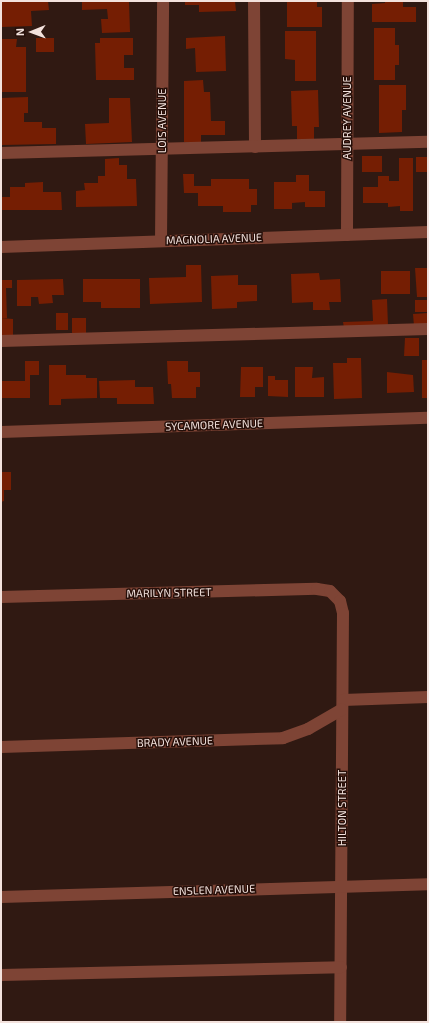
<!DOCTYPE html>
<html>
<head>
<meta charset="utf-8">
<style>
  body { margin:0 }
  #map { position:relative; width:429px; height:1023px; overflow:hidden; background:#301912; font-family:"Exo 2",sans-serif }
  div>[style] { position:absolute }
  .building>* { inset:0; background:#751e03 }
  .minor>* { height:12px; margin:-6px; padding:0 6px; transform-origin:6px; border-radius:6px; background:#7e4435 }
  span { translate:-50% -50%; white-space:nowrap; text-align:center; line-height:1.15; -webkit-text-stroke:3px #260f09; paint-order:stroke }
  .street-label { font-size:11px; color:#f3e2dd }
  .frame { position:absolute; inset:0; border:2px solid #f3e2dd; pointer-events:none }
  .north { position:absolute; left:12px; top:12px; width:40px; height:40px; -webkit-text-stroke:3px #260f09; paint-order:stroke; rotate:269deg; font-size:11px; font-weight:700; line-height:16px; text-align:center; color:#f3e2dd }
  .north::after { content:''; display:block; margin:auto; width:14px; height:18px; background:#f3e2dd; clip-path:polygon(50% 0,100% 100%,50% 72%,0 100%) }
</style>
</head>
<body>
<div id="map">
  <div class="building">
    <i style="clip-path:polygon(1px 1px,48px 1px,49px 10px,31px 11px,32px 26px,2px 27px)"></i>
    <i style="clip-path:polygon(82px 1px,129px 1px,130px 32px,102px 33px,101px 19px,108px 19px,107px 9px,82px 10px)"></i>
    <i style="clip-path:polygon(185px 1px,235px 1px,236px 11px,199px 12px,199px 5px,185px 5px)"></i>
    <i style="clip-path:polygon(287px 1px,317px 1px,317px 7px,322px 7px,322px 27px,287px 27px)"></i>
    <i style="clip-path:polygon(385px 1px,403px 1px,403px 7px,416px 7px,416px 22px,372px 22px,372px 4px,385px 3px)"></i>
    <i style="clip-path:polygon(374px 28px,395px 28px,395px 45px,399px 45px,399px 65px,395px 65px,395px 80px,374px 80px)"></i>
    <i style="clip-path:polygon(285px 31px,316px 31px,316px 81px,295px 81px,295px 60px,285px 59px)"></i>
    <i style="clip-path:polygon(225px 36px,226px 71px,196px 72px,195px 48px,186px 49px,186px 38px)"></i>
    <i style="clip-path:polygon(36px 38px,54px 38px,54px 52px,36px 52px)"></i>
    <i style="clip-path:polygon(100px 38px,133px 38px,133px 55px,124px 55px,124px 68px,134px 68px,134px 80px,96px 80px,95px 43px,100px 43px)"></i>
    <i style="clip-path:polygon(1px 39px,17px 39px,16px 47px,26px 47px,26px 92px,1px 92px)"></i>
    <i style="clip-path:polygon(203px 80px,204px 92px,210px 92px,211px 121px,225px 121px,225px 135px,201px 135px,201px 142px,184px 142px,184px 81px)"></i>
    <i style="clip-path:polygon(379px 85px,406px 85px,406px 110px,402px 110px,402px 132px,379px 133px)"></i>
    <i style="clip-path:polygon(318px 90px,319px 127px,314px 127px,314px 139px,297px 139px,297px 126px,292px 126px,291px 91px)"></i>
    <i style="clip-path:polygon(28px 97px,28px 113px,24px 113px,24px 122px,42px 122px,42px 128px,56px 128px,56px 144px,1px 145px,1px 98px)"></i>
    <i style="clip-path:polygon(109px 98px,130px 98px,132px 142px,86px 144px,85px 124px,109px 123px)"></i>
    <i style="clip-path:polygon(362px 156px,382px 156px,382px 172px,362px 172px)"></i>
    <i style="clip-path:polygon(416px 157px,428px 157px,428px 172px,416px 172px)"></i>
    <i style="clip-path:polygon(119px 158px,119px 165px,127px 165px,127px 179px,136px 179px,137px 206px,76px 207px,76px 191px,85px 190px,84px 183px,98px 183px,98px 176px,105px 176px,105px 159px)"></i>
    <i style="clip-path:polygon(399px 158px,413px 158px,413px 211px,400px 211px,400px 206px,388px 207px,388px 203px,363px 203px,363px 187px,378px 187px,378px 176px,389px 176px,389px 181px,399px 181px)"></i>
    <i style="clip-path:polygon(183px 174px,194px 174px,194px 186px,211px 186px,211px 179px,249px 179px,249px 189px,257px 189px,257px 205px,251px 205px,251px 212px,223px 212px,223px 206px,198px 206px,198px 193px,184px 193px)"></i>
    <i style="clip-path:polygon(296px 175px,309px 175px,309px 191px,325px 191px,325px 207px,305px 207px,305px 202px,292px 203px,292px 209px,274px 209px,274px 182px,296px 182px)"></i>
    <i style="clip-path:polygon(43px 182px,43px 192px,61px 192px,62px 210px,1px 210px,1px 197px,10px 197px,10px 187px,25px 187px,25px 183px)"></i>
    <i style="clip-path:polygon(186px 265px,201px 265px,202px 302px,150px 304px,149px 278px,186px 277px)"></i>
    <i style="clip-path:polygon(415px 268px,428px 268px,428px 297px,417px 297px)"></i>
    <i style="clip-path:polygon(381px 271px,410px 271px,410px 294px,381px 294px)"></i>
    <i style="clip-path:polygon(319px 273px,320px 280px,340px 279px,341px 302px,329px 302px,330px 310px,313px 310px,313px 302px,292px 303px,291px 274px)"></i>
    <i style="clip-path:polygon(238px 275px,238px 285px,257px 285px,257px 301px,237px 302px,237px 308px,212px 309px,211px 276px)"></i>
    <i style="clip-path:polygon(63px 279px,64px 295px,52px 295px,53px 303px,39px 304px,38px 297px,31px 297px,31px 306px,17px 306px,17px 280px)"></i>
    <i style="clip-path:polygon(83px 279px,140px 279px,140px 308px,101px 308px,101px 302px,83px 302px)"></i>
    <i style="clip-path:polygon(1px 280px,12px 280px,12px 288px,6px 288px,7px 318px,1px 318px)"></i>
    <i style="clip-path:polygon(387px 299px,388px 326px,344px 328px,343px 322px,373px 321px,372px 300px)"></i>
    <i style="clip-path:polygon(415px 300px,427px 300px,427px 312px,415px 312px)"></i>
    <i style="clip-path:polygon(56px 313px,68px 313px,68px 330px,56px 330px)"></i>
    <i style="clip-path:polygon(428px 313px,428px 326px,414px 326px,413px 314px)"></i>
    <i style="clip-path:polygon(1px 318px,13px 319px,13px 338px,1px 338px)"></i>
    <i style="clip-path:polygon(72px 318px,86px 318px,86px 333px,72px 334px)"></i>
    <i style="clip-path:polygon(405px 338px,419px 338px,419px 356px,404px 356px)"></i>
    <i style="clip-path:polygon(347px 358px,361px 358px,362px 398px,334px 399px,333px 363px,347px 363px)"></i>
    <i style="clip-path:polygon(422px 360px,428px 360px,428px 398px,422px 398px)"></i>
    <i style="clip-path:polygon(25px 361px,39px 361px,39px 375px,30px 375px,30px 398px,1px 398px,1px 381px,25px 381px)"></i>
    <i style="clip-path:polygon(167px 361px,188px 361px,188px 372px,200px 372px,200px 387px,196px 387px,196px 398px,172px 398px,171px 384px,168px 384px)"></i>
    <i style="clip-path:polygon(49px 365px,66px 365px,66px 375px,86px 375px,86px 378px,97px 378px,97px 398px,61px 399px,61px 405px,49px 405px)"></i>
    <i style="clip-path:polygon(241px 367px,263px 367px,263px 387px,255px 387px,255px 397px,240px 397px)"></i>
    <i style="clip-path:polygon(295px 367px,313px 367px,312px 378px,324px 377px,324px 397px,295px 397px)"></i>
    <i style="clip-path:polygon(387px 372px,413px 375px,414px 392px,387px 393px)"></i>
    <i style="clip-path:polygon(268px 376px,275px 376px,275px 380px,288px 380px,288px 397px,268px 396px)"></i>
    <i style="clip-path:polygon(135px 380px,135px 387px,153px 387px,154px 404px,117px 404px,117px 398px,100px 398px,99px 381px)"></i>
    <i style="clip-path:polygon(1px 472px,11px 472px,11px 490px,4px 490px,4px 501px,1px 502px)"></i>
  </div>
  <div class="minor">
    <i style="left:254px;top:1px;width:146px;rotate:89.6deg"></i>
    <i style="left:1px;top:153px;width:427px;rotate:-1.5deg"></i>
    <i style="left:347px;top:235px;width:234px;rotate:-89.8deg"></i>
    <i style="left:161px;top:241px;width:240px;rotate:-89.5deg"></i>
    <i style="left:1px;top:247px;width:427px;rotate:-2deg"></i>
    <i style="left:1px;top:341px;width:427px;rotate:-1.6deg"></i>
    <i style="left:1px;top:432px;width:427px;rotate:-1.9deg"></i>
    <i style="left:1px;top:597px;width:316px;rotate:-1.5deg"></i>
    <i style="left:317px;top:589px;width:13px;rotate:9deg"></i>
    <i style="left:330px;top:591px;width:14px;rotate:45deg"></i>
    <i style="left:340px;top:601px;width:12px;rotate:76deg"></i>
    <i style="left:343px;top:613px;width:409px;rotate:90.4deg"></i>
    <i style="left:343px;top:700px;width:85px;rotate:-2deg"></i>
    <i style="left:1px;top:747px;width:282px;rotate:-1.8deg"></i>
    <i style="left:283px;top:738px;width:27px;rotate:-20deg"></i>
    <i style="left:308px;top:729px;width:39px;rotate:-30deg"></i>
    <i style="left:1px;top:897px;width:427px;rotate:-1.7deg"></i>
    <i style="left:1px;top:975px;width:340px;rotate:-1.3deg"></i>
  </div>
  <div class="street-label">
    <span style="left:347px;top:118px;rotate:-90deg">AUDREY AVENUE</span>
    <span style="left:162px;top:121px;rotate:-90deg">LOIS AVENUE</span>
    <span style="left:214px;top:239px;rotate:-2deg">MAGNOLIA AVENUE</span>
    <span style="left:214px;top:425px;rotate:-2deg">SYCAMORE AVENUE</span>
    <span style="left:169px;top:593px;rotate:-1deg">MARILYN STREET</span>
    <span style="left:175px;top:742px;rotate:-2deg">BRADY AVENUE</span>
    <span style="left:342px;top:808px;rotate:-90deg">HILTON STREET</span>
    <span style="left:214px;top:890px;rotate:-2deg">ENSLEN AVENUE</span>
  </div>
  <div class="frame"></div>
  <div class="north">N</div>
</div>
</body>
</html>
